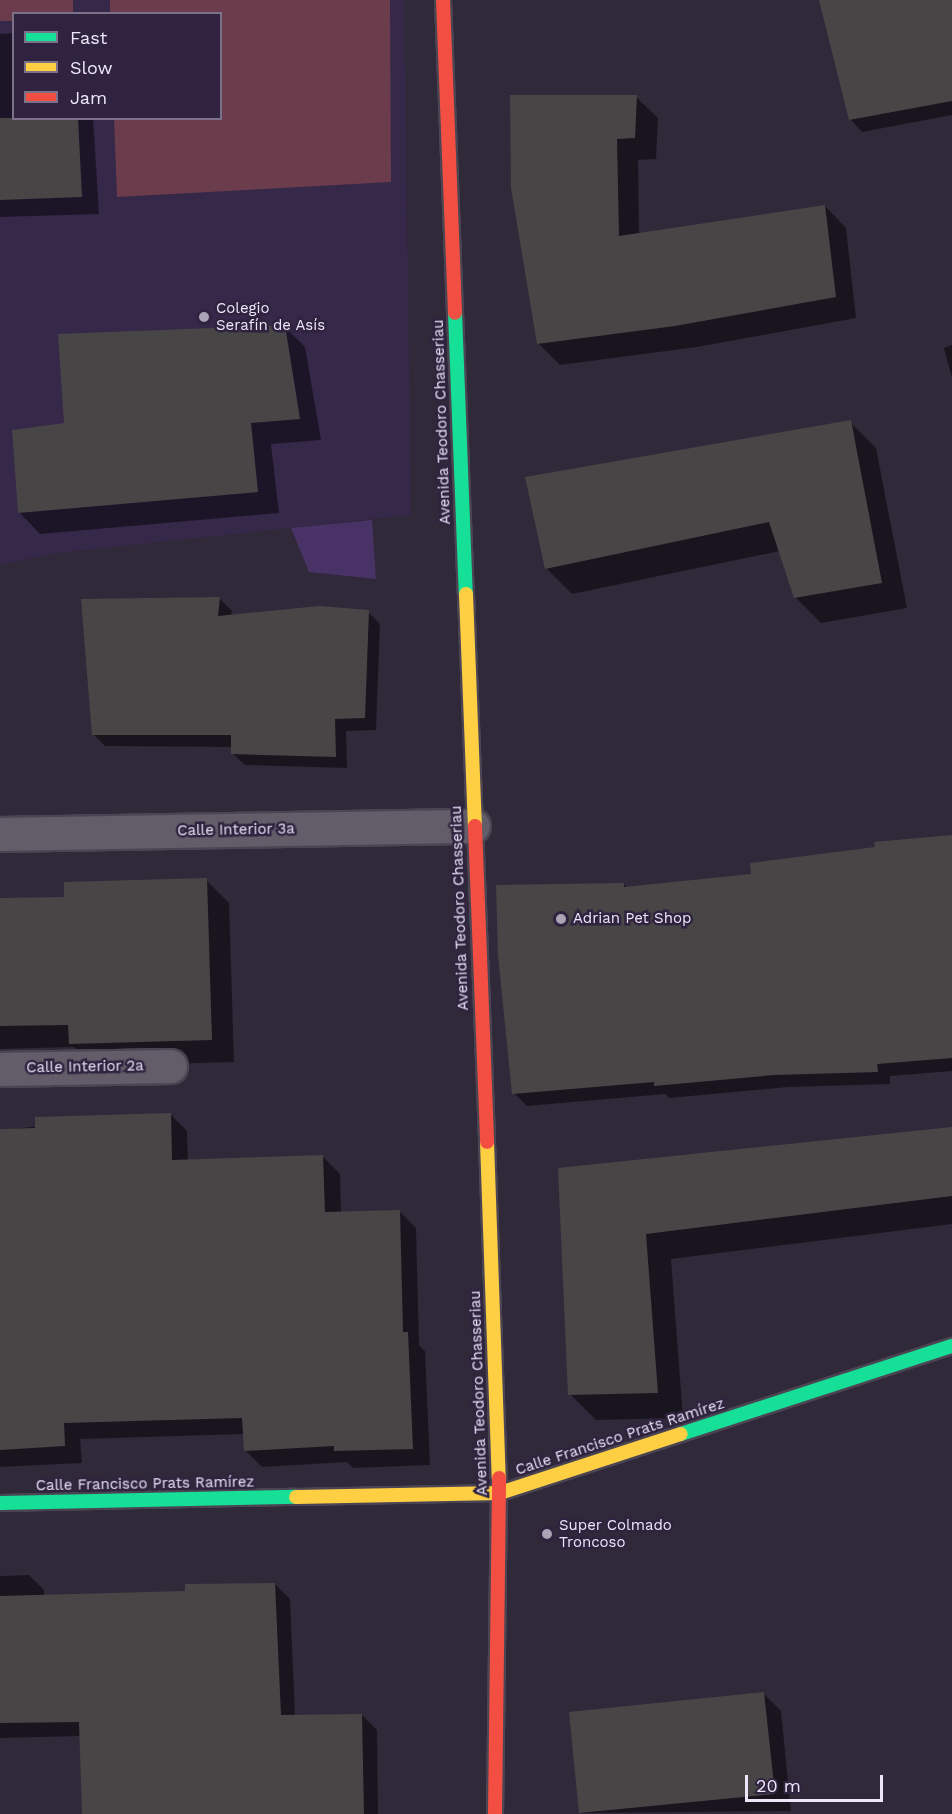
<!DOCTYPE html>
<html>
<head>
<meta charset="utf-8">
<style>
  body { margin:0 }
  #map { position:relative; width:952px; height:1814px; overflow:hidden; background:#302939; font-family:"Work Sans",sans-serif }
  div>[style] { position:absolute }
  .built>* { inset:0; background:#362849 }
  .green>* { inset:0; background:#6b3c4b }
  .water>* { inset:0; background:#493265 }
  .shadow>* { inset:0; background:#0007 }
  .building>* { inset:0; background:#484547 }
  .roads { filter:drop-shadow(2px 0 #4b4553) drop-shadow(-2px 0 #4b4553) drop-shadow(0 2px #4b4553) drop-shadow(0 -2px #4b4553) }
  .street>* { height:33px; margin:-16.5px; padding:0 16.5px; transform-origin:16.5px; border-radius:16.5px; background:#625d69 }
  .fast>* { height:14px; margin:-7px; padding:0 7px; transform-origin:7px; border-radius:7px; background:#16e098 }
  .slow>* { height:14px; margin:-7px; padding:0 7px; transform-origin:7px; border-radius:7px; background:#ffcf43 }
  .jam>* { height:14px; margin:-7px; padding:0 7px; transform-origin:7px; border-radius:7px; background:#f24e42 }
  .dots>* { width:16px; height:16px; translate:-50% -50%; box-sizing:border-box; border:3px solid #2f233f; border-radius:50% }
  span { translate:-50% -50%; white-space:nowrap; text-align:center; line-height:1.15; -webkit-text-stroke:5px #2f233f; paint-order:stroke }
  .poi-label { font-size:15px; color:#ede6f9 }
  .left { translate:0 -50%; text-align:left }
  .street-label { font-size:15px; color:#ede6f9 }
  .legend { position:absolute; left:12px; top:12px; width:210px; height:108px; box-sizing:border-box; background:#2f233f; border:2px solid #7b7189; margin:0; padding:8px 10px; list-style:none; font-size:18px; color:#ede6f9 }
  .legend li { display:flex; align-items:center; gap:12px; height:30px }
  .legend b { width:30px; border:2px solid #7b7189 }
  .scale { position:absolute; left:745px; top:1775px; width:138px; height:27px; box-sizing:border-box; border:3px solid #ede6f9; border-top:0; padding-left:8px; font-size:18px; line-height:21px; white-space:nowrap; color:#ede6f9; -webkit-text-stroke:4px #2f233f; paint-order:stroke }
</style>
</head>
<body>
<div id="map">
  <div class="built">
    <i style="clip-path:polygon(evenodd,0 0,404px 0,411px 515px,57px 553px,0 565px,0 0,14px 14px,220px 14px,220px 118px,14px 118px,14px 14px)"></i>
  </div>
  <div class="green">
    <i style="clip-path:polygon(0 0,73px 0,73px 13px,14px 14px,13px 21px,0 21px)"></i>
    <i style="clip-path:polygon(110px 0,390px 0,391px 182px,117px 197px,114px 119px,220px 118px,220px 14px,110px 13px)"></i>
  </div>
  <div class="water">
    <i style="clip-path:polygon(372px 520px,376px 579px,309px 572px,291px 528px)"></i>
  </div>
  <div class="shadow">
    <i style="clip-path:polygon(820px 0,952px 0,952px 115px,862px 132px,850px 119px)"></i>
    <i style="clip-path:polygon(14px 33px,14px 118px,93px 118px,99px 214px,0 217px,0 34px)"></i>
    <i style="clip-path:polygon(636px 97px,658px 118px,656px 159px,638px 160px,639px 234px,825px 206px,846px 228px,856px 318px,697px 347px,560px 365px,538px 343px,513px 188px)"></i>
    <i style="clip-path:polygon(284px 326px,305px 347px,321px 440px,271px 444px,279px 513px,40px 534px,19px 512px,65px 425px)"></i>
    <i style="clip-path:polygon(952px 345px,952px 378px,944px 348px)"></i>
    <i style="clip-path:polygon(850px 422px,876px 448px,907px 608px,821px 623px,795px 597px,780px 551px,572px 594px,546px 568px)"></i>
    <i style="clip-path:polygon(219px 598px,232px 611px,231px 616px,368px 612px,380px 624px,376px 730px,346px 731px,347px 768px,245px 765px,232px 753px,232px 747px,105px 746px,93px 734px)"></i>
    <i style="clip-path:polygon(952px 836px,952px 1071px,890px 1076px,890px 1084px,788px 1087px,669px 1098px,665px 1094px,527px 1106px,514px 1093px,624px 884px,628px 889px,753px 876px)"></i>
    <i style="clip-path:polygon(206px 880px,229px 903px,234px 1062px,93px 1066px,74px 1047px,0 1049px,0 899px,65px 898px)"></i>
    <i style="clip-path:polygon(170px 1114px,187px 1131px,188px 1161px,323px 1157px,340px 1174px,341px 1213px,399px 1211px,416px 1228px,419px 1345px,425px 1351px,430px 1465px,353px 1468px,347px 1462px,262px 1467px,245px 1450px,244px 1434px,80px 1439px,82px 1463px,0 1467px,0 1130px)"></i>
    <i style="clip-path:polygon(952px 1128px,952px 1224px,671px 1259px,683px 1418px,596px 1420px,570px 1394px,559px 1169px)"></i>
    <i style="clip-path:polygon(29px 1575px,44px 1590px,44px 1596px,186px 1592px,275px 1584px,290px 1599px,295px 1716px,362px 1715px,377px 1730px,378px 1814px,83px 1814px,81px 1736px,0 1738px,0 1576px)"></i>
    <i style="clip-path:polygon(764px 1694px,781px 1711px,791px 1811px,581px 1813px)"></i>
  </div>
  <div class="building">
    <i style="clip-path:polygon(819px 0,952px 0,952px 101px,849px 120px)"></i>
    <i style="clip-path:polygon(510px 95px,637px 95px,635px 138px,617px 139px,619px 236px,825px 205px,836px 297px,675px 326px,537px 344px,511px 188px)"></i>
    <i style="clip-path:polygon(0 118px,78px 118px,82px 197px,0 200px)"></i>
    <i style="clip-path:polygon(285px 325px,300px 419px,251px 423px,258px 492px,18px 513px,12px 430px,64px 423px,58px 334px)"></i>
    <i style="clip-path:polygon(851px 420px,882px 583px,794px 598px,769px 522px,545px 569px,525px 477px)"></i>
    <i style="clip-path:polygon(220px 597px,218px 616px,319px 606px,369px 610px,365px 718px,335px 719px,336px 757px,231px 754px,231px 735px,92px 735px,81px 599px)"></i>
    <i style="clip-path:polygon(952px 835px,952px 1058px,877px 1064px,878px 1072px,774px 1075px,654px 1086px,654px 1082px,512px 1094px,498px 955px,496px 885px,624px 883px,624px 887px,751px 874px,750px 863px,875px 847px,874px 842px)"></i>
    <i style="clip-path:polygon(207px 878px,212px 1040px,69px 1044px,68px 1025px,0 1026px,0 898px,64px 897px,64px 882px)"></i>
    <i style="clip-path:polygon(171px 1113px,172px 1160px,323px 1155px,325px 1212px,400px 1210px,403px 1332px,408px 1332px,413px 1449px,334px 1451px,334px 1446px,244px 1451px,242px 1418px,64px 1423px,65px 1446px,0 1450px,0 1129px,35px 1128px,35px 1117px)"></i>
    <i style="clip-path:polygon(952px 1127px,952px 1196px,646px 1234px,658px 1393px,568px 1395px,558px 1168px)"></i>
    <i style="clip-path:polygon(275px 1583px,281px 1715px,362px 1714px,364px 1814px,82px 1814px,79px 1722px,0 1723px,0 1596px,185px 1591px,185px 1584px)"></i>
    <i style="clip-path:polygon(764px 1692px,775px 1794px,579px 1813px,569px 1712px)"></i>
  </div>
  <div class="roads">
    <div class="street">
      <i style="left:0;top:834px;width:473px;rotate:-1deg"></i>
      <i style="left:0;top:1069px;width:170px;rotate:-1deg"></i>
    </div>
    <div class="fast">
      <i style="left:455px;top:313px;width:281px;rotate:87.8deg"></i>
      <i style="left:681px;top:1434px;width:285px;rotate:-18deg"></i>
      <i style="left:0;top:1503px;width:296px;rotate:-1.2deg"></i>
    </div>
    <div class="slow">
      <i style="left:466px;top:594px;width:232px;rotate:87.8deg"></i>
      <i style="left:487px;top:1142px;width:336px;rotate:88deg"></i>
      <i style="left:296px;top:1497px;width:204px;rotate:-1.1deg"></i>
      <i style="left:500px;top:1493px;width:190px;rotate:-18.1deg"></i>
    </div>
    <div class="jam">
      <i style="left:443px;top:0;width:313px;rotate:87.8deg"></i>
      <i style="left:475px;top:826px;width:316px;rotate:87.8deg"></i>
      <i style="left:495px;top:1814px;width:336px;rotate:-89.3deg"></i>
    </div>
  </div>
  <div class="dots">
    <i style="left:204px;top:317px;background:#aba4b6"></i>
    <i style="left:561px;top:919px;background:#aba4b6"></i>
    <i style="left:547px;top:1534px;background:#aba4b6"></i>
  </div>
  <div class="poi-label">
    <span class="left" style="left:216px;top:317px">Colegio<br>Serafín de Asís</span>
    <span class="left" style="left:573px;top:919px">Adrian Pet Shop</span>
    <span class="left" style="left:559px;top:1534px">Super Colmado<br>Troncoso</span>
  </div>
  <div class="street-label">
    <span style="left:442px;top:422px;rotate:-92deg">Avenida Teodoro Chasseriau</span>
    <span style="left:236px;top:830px;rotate:-1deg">Calle Interior 3a</span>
    <span style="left:460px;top:908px;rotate:-92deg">Avenida Teodoro Chasseriau</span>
    <span style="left:85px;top:1067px;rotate:-1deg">Calle Interior 2a</span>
    <span style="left:479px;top:1393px;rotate:-92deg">Avenida Teodoro Chasseriau</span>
    <span style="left:620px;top:1437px;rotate:-18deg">Calle Francisco Prats Ramírez</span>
    <span style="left:145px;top:1484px;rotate:-1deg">Calle Francisco Prats Ramírez</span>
  </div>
  <ul class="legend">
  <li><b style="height:8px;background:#16e098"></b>Fast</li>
  <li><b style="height:8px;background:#ffcf43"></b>Slow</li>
  <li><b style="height:8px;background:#f24e42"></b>Jam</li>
  </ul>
  <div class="scale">20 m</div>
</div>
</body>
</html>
